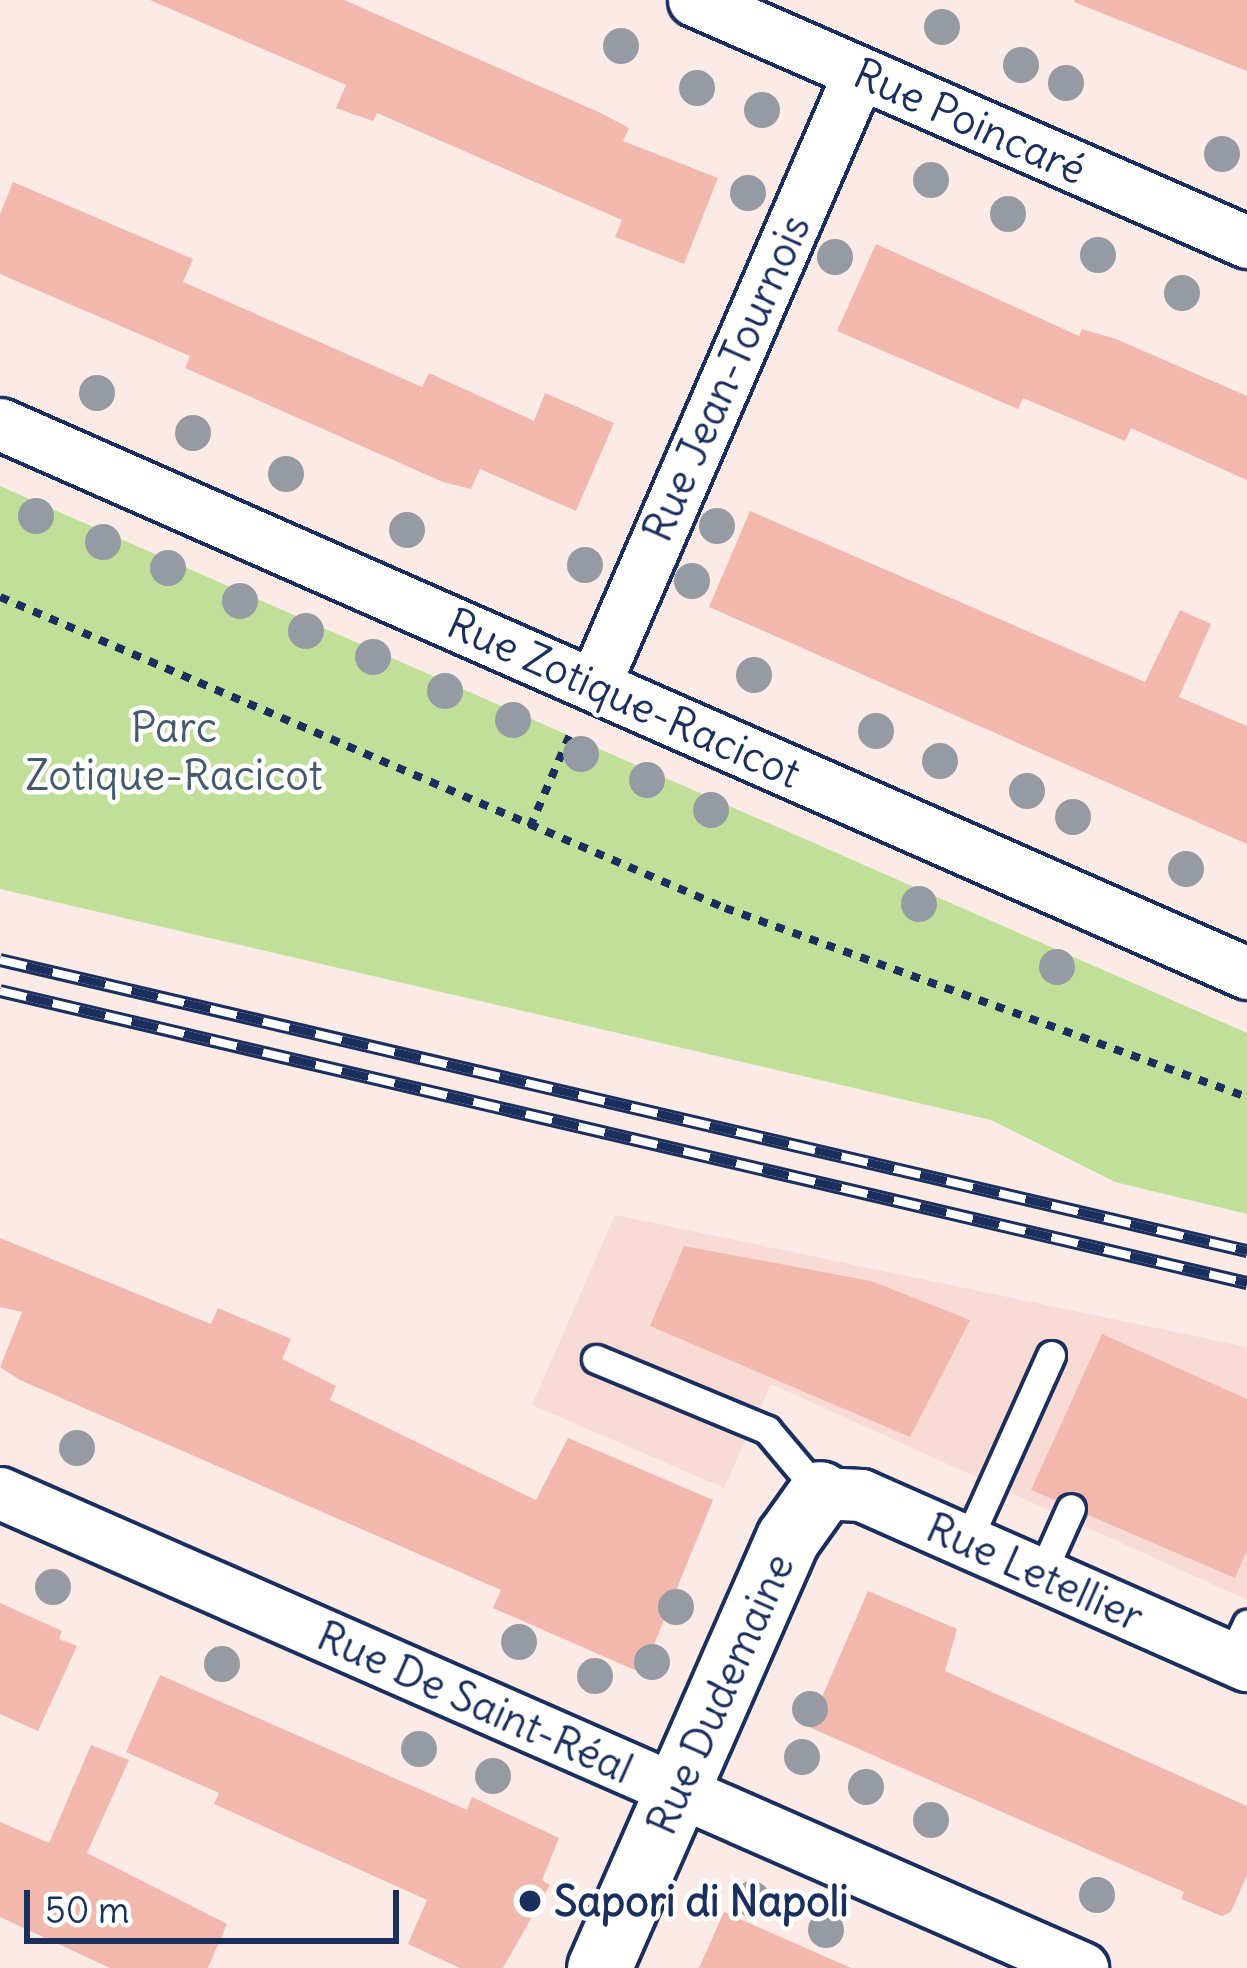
<!DOCTYPE html>
<html>
<head>
<meta charset="utf-8">
<style>
  body { margin:0 }
  #map { position:relative; width:1247px; height:1968px; overflow:hidden; background:#fbeae6; font-family:Delius,sans-serif }
  div>[style] { position:absolute }
  .built>* { inset:0; background:#f9dbd5 }
  .green>* { inset:0; background:#c0e099 }
  .building>* { inset:0; background:#f3b8ad }
  .path>* { height:8px; margin-top:-4px; transform-origin:0; background:repeating-linear-gradient(90deg,#1b2f5e 0 9px,transparent 0 18px) }
  .roads { filter:drop-shadow(3px 0 #1b2f5e) drop-shadow(-3px 0 #1b2f5e) drop-shadow(0 3px #1b2f5e) drop-shadow(0 -3px #1b2f5e) }
  .service>* { height:27px; margin:-13.5px; padding:0 13.5px; transform-origin:13.5px; border-radius:13.5px; background:#fff }
  .minor>* { height:51px; margin:-25.5px; padding:0 25.5px; transform-origin:25.5px; border-radius:25.5px; background:#fff }
  .tertiary>* { height:63px; margin:-31.5px; padding:0 31.5px; transform-origin:31.5px; border-radius:31.5px; background:#fff }
  .rail>* { height:14px; margin-top:-7px; transform-origin:0; background:repeating-linear-gradient(90deg,#fff 0 27px,#1b2f5e 0 54px); box-sizing:border-box; border-block:3px solid #1b2f5e }
  .trees>* { width:36px; height:36px; margin:-18px; border-radius:50%; background:#969ba3 }
  .dots>* { width:33px; height:33px; translate:-50% -50%; box-sizing:border-box; border:6px solid #fff; border-radius:50% }
  span { translate:-50% -50%; white-space:nowrap; text-align:center; line-height:1.15; -webkit-text-stroke:9px #fff; paint-order:stroke }
  .street-label { font-size:42px; color:#1b2f5e }
  .park-label { font-size:42px; color:#445b6d }
  .poi-label { font-size:42px; color:#1b2f5e; font-weight:700 }
  .left { translate:0 -50%; text-align:left }
  .scale { position:absolute; left:24px; top:1890px; width:375px; height:54px; box-sizing:border-box; border:6px solid #1b2f5e; border-top:0; padding-left:15px; font-size:36px; line-height:42px; white-space:nowrap; color:#1b2f5e; -webkit-text-stroke:9px #fff; paint-order:stroke }
</style>
</head>
<body>
<div id="map">
  <div class="built">
    <i style="clip-path:polygon(615px 1215px,1247px 1347px,1247px 1600px,771px 1384px,724px 1488px,532px 1405px)"></i>
  </div>
  <div class="green">
    <i style="clip-path:polygon(0 486px,1247px 1033px,1247px 1214px,1115px 1182px,991px 1120px,0 889px)"></i>
  </div>
  <div class="building">
    <i style="clip-path:polygon(150px 0,344px 0,603px 114px,629px 128px,623px 141px,718px 178px,684px 264px,615px 237px,622px 220px,377px 113px,373px 121px,336px 108px,346px 85px)"></i>
    <i style="clip-path:polygon(1247px 0,1247px 71px,1074px 2px,1075px 0)"></i>
    <i style="clip-path:polygon(13px 182px,193px 259px,183px 282px,422px 387px,429px 373px,534px 421px,545px 393px,614px 423px,576px 511px,480px 469px,471px 489px,443px 482px,185px 368px,190px 356px,0 274px,0 214px)"></i>
    <i style="clip-path:polygon(876px 244px,1079px 336px,1082px 329px,1116px 339px,1247px 396px,1247px 480px,1131px 428px,1125px 441px,1023px 398px,1018px 409px,837px 331px)"></i>
    <i style="clip-path:polygon(750px 511px,1145px 682px,1180px 610px,1211px 624px,1179px 697px,1247px 726px,1247px 844px,709px 607px)"></i>
    <i style="clip-path:polygon(0 1238px,211px 1324px,218px 1308px,291px 1339px,282px 1359px,336px 1386px,330px 1400px,536px 1500px,568px 1438px,713px 1500px,651px 1652px,637px 1671px,493px 1608px,501px 1590px,20px 1380px,0 1367px,22px 1312px,0 1307px)"></i>
    <i style="clip-path:polygon(684px 1246px,871px 1281px,970px 1320px,910px 1437px,650px 1326px)"></i>
    <i style="clip-path:polygon(1102px 1334px,1247px 1399px,1247px 1551px,1235px 1578px,1088px 1515px,1077px 1491px,1055px 1500px,1031px 1490px)"></i>
    <i style="clip-path:polygon(868px 1591px,957px 1629px,945px 1671px,1247px 1806px,1247px 1875px,1231px 1912px,1222px 1916px,1181px 1899px,1184px 1892px,809px 1727px)"></i>
    <i style="clip-path:polygon(0 1603px,62px 1631px,59px 1639px,77px 1646px,38px 1731px,0 1714px)"></i>
    <i style="clip-path:polygon(160px 1675px,467px 1810px,472px 1797px,559px 1838px,542px 1880px,550px 1885px,503px 1968px,460px 1968px,408px 1944px,427px 1900px,214px 1804px,219px 1793px,126px 1752px)"></i>
    <i style="clip-path:polygon(91px 1745px,129px 1760px,87px 1853px,227px 1924px,208px 1968px,110px 1968px,0 1917px,0 1822px,49px 1843px)"></i>
    <i style="clip-path:polygon(724px 1912px,851px 1968px,699px 1968px)"></i>
  </div>
  <div class="path">
    <i style="left:0;top:597px;width:789px;rotate:23.22deg"></i>
    <i style="left:725px;top:908px;width:555px;rotate:19.9deg"></i>
    <i style="left:530px;top:827px;width:106px;rotate:-66.6deg"></i>
  </div>
  <div class="roads">
    <div class="service">
      <i style="left:596px;top:1359px;width:185px;rotate:22.5deg"></i>
      <i style="left:767px;top:1430px;width:82px;rotate:49.9deg"></i>
      <i style="left:967px;top:1542px;width:205px;rotate:-65.8deg"></i>
      <i style="left:1041px;top:1575px;width:73px;rotate:-65.9deg"></i>
      <i style="left:1231px;top:1658px;width:38px;rotate:-65deg"></i>
    </div>
    <div class="minor">
      <i style="left:694px;top:0;width:604px;rotate:23.63deg"></i>
      <i style="left:0;top:424px;width:1363px;rotate:23.76deg"></i>
      <i style="left:594px;top:685px;width:667px;rotate:-66.59deg"></i>
      <i style="left:0;top:1493px;width:1182px;rotate:23.7deg"></i>
      <i style="left:820px;top:1493px;width:41px;rotate:2.8deg"></i>
      <i style="left:861px;top:1495px;width:422px;rotate:23.8deg"></i>
    </div>
    <div class="tertiary">
      <i style="left:599px;top:1968px;width:470px;rotate:-66.3deg"></i>
      <i style="left:788px;top:1538px;width:55px;rotate:-54.6deg"></i>
    </div>
  </div>
  <div class="rail">
    <i style="left:0;top:960px;width:1281px;rotate:13.14deg"></i>
    <i style="left:0;top:991px;width:1281px;rotate:13.18deg"></i>
  </div>
  <div class="trees">
    <i style="left:942px;top:27px"></i>
    <i style="left:621px;top:46px"></i>
    <i style="left:1021px;top:65px"></i>
    <i style="left:1066px;top:83px"></i>
    <i style="left:697px;top:88px"></i>
    <i style="left:762px;top:110px"></i>
    <i style="left:1222px;top:154px"></i>
    <i style="left:931px;top:180px"></i>
    <i style="left:748px;top:193px"></i>
    <i style="left:1008px;top:214px"></i>
    <i style="left:1098px;top:255px"></i>
    <i style="left:835px;top:257px"></i>
    <i style="left:1182px;top:293px"></i>
    <i style="left:97px;top:393px"></i>
    <i style="left:193px;top:433px"></i>
    <i style="left:286px;top:474px"></i>
    <i style="left:36px;top:516px"></i>
    <i style="left:717px;top:526px"></i>
    <i style="left:407px;top:530px"></i>
    <i style="left:103px;top:542px"></i>
    <i style="left:585px;top:565px"></i>
    <i style="left:168px;top:568px"></i>
    <i style="left:692px;top:581px"></i>
    <i style="left:240px;top:601px"></i>
    <i style="left:306px;top:631px"></i>
    <i style="left:373px;top:657px"></i>
    <i style="left:754px;top:675px"></i>
    <i style="left:445px;top:691px"></i>
    <i style="left:513px;top:720px"></i>
    <i style="left:876px;top:731px"></i>
    <i style="left:581px;top:754px"></i>
    <i style="left:940px;top:761px"></i>
    <i style="left:647px;top:780px"></i>
    <i style="left:1027px;top:791px"></i>
    <i style="left:711px;top:810px"></i>
    <i style="left:1073px;top:817px"></i>
    <i style="left:1186px;top:869px"></i>
    <i style="left:919px;top:904px"></i>
    <i style="left:1057px;top:967px"></i>
    <i style="left:77px;top:1448px"></i>
    <i style="left:53px;top:1587px"></i>
    <i style="left:676px;top:1607px"></i>
    <i style="left:519px;top:1642px"></i>
    <i style="left:652px;top:1662px"></i>
    <i style="left:222px;top:1664px"></i>
    <i style="left:595px;top:1676px"></i>
    <i style="left:810px;top:1709px"></i>
    <i style="left:419px;top:1749px"></i>
    <i style="left:802px;top:1757px"></i>
    <i style="left:493px;top:1776px"></i>
    <i style="left:866px;top:1787px"></i>
    <i style="left:931px;top:1820px"></i>
    <i style="left:1097px;top:1895px"></i>
    <i style="left:752px;top:1899px"></i>
    <i style="left:826px;top:1930px"></i>
  </div>
  <div class="dots">
    <i style="left:530px;top:1901px;background:#1b2f5e"></i>
  </div>
  <div class="street-label">
    <span style="left:970px;top:121px;rotate:24deg">Rue Poincaré</span>
    <span style="left:726px;top:378px;rotate:-66deg">Rue Jean-Tournois</span>
    <span style="left:624px;top:698px;rotate:24deg">Rue Zotique-Racicot</span>
    <span style="left:1035px;top:1572px;rotate:24deg">Rue Letellier</span>
    <span style="left:720px;top:1694px;rotate:-66deg">Rue Dudemaine</span>
    <span style="left:475px;top:1702px;rotate:24deg">Rue De Saint-Réal</span>
  </div>
  <div class="park-label">
    <span style="left:174px;top:751px">Parc<br>Zotique-Racicot</span>
  </div>
  <div class="poi-label">
    <span class="left" style="left:554px;top:1901px">Sapori di Napoli</span>
  </div>
  <div class="scale">50 m</div>
</div>
</body>
</html>
